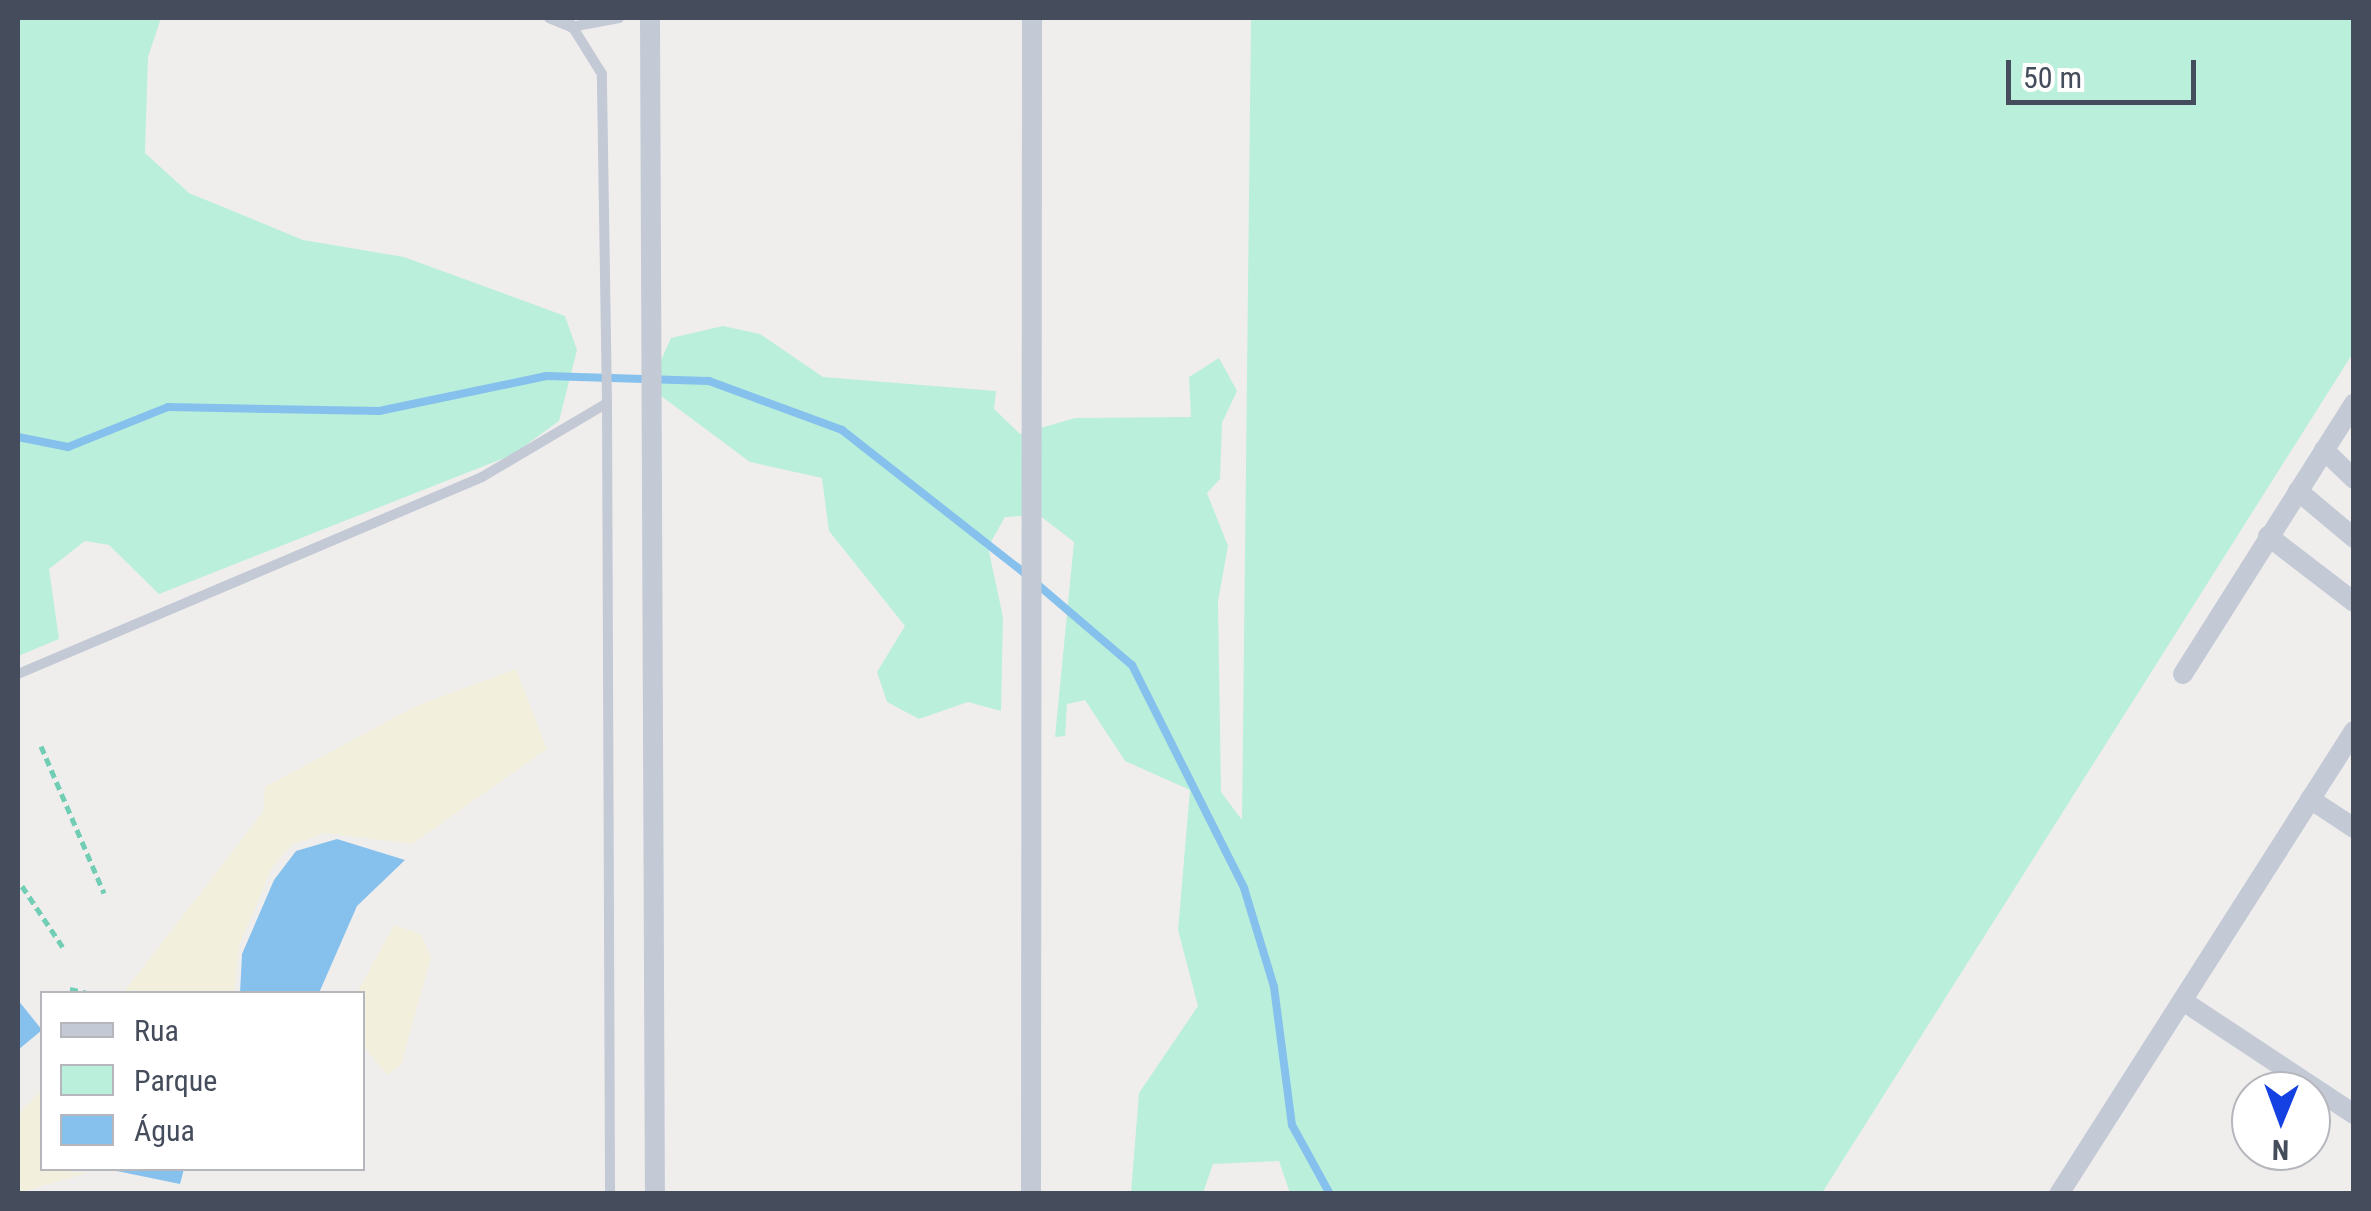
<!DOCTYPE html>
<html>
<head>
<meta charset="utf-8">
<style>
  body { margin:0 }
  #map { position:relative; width:2371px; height:1211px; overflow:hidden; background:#f0eeed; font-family:"Roboto Condensed",sans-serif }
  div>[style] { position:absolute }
  .green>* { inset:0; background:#baefdb }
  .sand>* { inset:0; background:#f2f0dd }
  .water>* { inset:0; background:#86c1ed }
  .stream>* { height:8px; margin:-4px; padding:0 4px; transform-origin:4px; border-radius:4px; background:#86c1ed }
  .path>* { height:5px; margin-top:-2.5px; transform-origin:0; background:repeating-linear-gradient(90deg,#71ceb5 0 8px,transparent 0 13px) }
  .lane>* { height:10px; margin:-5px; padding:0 5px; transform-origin:5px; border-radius:5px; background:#c3c9d5 }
  .street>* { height:20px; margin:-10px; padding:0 10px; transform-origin:10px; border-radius:10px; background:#c3c9d5 }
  span { translate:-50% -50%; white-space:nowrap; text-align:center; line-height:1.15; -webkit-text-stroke:9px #fff; paint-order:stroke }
  .frame { position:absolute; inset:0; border:20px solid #454c5b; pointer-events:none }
  .legend { position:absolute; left:40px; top:991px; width:325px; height:180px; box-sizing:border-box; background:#fff; border:2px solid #b5b7bd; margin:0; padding:12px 18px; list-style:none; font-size:30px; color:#454c5b }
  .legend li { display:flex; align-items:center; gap:20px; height:50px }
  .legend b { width:50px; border:2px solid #b5b7bd }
  .north { position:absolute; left:2231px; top:1071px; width:100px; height:100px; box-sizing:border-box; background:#fff; border:2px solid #b5b7bd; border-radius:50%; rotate:181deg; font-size:28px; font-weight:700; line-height:40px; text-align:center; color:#454c5b }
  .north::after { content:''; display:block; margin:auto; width:35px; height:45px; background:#1540e2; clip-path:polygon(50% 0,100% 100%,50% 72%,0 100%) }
  .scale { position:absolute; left:2006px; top:60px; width:190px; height:45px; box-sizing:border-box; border:5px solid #454c5b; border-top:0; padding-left:12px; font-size:30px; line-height:35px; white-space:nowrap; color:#454c5b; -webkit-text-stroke:8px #fff; paint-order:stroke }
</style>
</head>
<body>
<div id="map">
  <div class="green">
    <i style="clip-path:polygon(18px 18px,161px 18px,148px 57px,145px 153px,189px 193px,303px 240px,404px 257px,565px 316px,577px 350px,559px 421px,512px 455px,159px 594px,109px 545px,85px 541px,49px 569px,59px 639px,18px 656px)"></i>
    <i style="clip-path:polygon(1251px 18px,2353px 18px,2353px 353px,1822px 1193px,1290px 1193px,1279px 1161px,1213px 1164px,1203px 1193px,1131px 1193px,1139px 1093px,1198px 1006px,1178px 930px,1190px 790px,1125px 761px,1085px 700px,1067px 704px,1065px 736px,1055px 737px,1074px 542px,1039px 515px,1005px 517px,988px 547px,1003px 617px,1001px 711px,968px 702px,919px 719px,887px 702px,877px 672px,905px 626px,829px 531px,822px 478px,750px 462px,649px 387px,671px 338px,723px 326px,760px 334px,823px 377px,996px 391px,994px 409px,1020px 434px,1075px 418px,1191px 417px,1189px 377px,1219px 358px,1237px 391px,1222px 423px,1220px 479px,1207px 493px,1228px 546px,1218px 601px,1221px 792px,1242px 820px)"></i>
  </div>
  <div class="sand">
    <i style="clip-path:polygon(516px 669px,547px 749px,412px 844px,325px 833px,292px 845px,272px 868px,240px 943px,234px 993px,123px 993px,263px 812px,265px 787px,416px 706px)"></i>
    <i style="clip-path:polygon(394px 925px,421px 934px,431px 957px,401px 1065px,387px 1075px,363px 1045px,357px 993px)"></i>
    <i style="clip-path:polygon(42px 1089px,42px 1168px,87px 1173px,18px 1193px,18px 1115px)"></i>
  </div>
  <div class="water">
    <i style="clip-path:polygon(337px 839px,405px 860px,357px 906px,319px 993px,240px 993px,242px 954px,274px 880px,296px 851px)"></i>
    <i style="clip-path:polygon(18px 1000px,42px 1030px,18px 1050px)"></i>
    <i style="clip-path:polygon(107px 1169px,184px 1168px,184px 1169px,180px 1184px)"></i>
  </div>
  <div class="stream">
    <i style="left:18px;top:437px;width:51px;rotate:11.3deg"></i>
    <i style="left:68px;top:447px;width:108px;rotate:-21.8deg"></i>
    <i style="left:168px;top:407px;width:211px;rotate:1.1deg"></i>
    <i style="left:379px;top:411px;width:171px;rotate:-11.8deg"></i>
    <i style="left:546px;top:376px;width:163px;rotate:1.8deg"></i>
    <i style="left:709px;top:381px;width:142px;rotate:20.2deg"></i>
    <i style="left:842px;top:430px;width:235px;rotate:38.1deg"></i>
    <i style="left:1037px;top:584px;width:125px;rotate:40.5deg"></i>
    <i style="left:1132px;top:665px;width:250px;rotate:63.3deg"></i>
    <i style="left:1244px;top:888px;width:103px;rotate:73.1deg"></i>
    <i style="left:1274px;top:987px;width:139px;rotate:82.6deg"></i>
    <i style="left:1292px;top:1125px;width:79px;rotate:61.2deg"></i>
  </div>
  <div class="path">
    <i style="left:41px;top:746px;width:160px;rotate:66.8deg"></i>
    <i style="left:22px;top:886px;width:76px;rotate:56.3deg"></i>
    <i style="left:70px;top:989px;width:22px;rotate:13deg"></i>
  </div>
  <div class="lane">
    <i style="left:549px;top:18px;width:24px;rotate:22deg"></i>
    <i style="left:571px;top:27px;width:49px;rotate:-10.6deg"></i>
    <i style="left:607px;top:403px;width:791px;rotate:89.78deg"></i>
    <i style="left:18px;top:674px;width:504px;rotate:-23deg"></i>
    <i style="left:482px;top:477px;width:145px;rotate:-30.6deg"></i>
    <i style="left:607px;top:403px;width:329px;rotate:-90.9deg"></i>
    <i style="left:602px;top:74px;width:66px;rotate:-122deg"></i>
  </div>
  <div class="street">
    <i style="left:650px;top:18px;width:1176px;rotate:89.76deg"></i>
    <i style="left:2324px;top:450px;width:42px;rotate:44deg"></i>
    <i style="left:2298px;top:491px;width:73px;rotate:40deg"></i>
    <i style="left:2268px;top:536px;width:108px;rotate:37.5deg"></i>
    <i style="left:2183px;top:674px;width:320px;rotate:-57.7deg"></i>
    <i style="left:2310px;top:799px;width:53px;rotate:33.4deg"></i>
    <i style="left:2183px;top:1001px;width:205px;rotate:33.5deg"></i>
    <i style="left:1031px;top:1194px;width:1176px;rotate:-89.95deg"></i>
    <i style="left:2059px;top:1194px;width:549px;rotate:-57.5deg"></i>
  </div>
  <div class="frame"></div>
  <ul class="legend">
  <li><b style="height:12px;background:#c3c9d5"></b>Rua</li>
  <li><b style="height:28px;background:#baefdb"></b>Parque</li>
  <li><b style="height:28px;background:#86c1ed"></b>Água</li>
  </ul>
  <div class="north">N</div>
  <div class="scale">50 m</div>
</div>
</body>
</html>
